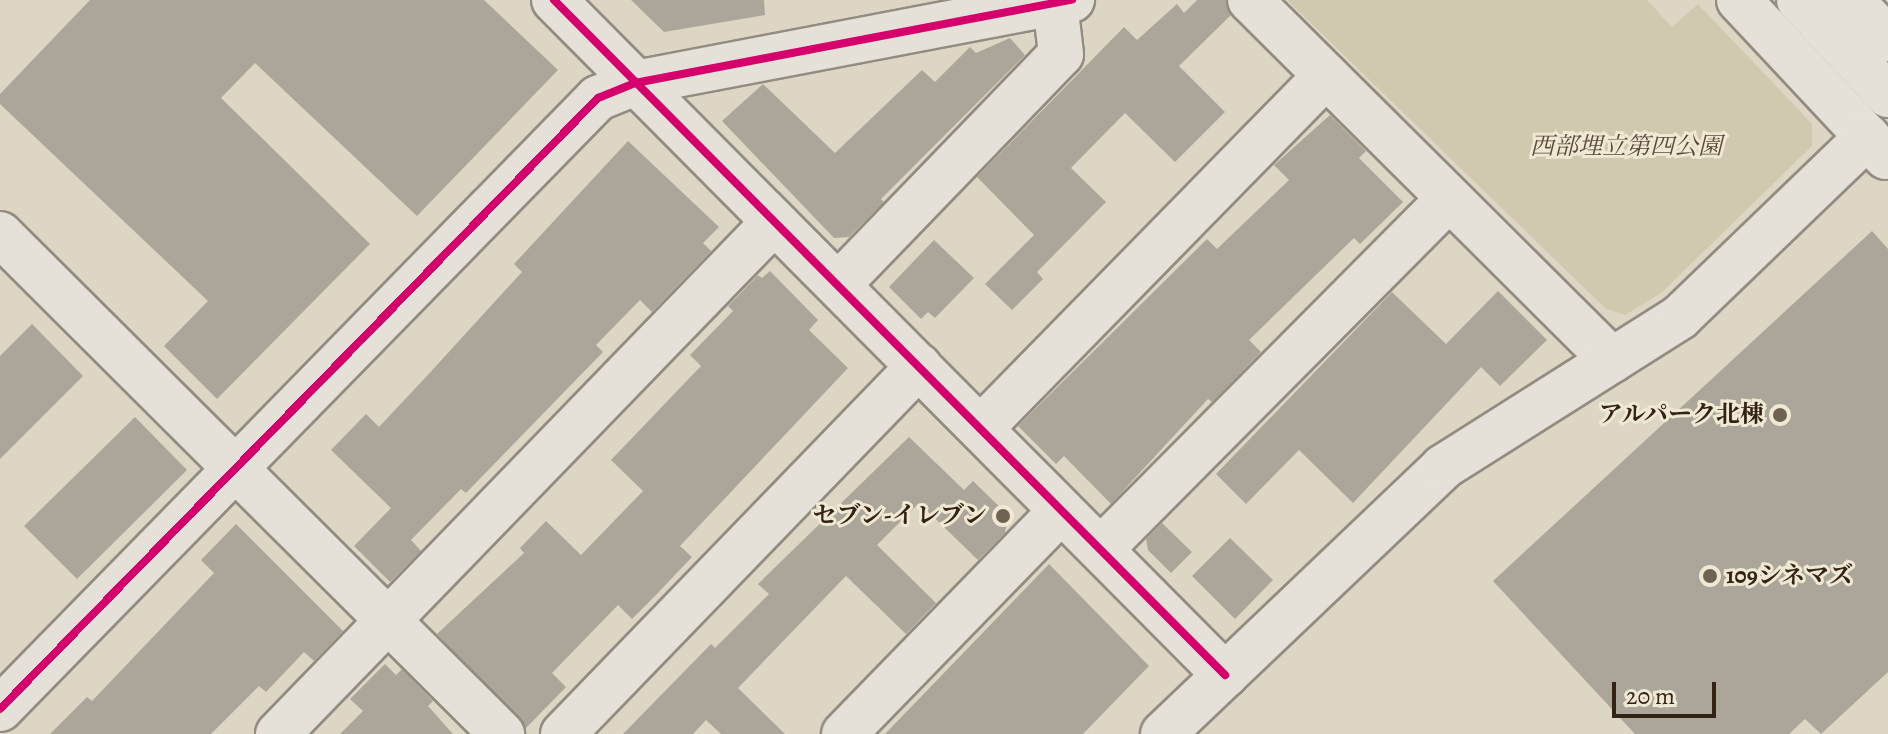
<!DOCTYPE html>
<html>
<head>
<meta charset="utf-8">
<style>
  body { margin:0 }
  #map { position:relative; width:1888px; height:734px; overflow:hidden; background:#ddd6c5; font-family:Alegreya,"Noto Serif JP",serif }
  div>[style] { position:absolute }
  .green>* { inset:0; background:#d1c8b0 }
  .building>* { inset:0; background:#aca69a }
  .roads { filter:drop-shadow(2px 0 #928c81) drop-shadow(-2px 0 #928c81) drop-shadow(0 2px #928c81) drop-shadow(0 -2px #928c81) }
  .minor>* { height:44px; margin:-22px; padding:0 22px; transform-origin:22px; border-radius:22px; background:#e5e1d9 }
  .cycleway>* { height:8px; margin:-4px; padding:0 4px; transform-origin:4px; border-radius:4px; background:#d6006c }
  .dots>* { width:22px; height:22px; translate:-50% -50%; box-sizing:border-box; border:4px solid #efe8d3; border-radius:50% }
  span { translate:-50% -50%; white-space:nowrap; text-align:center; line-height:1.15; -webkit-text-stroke:6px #efe8d3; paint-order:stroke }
  .park-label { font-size:24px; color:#584938; font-style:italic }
  .poi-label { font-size:24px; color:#322315; font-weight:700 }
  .right { translate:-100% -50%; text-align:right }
  .left { translate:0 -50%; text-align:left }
  .scale { position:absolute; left:1612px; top:682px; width:104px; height:36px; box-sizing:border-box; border:4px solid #322315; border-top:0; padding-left:10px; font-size:24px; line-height:28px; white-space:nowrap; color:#322315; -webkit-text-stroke:6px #efe8d3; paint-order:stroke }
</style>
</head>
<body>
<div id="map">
  <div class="green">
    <i style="clip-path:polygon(1287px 0,1647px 0,1672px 27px,1698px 4px,1812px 124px,1812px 146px,1661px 293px,1625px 315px,1606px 309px)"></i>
  </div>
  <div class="building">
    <i style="clip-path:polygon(90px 0,484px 0,558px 70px,417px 216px,255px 63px,221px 98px,370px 244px,217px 399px,164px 346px,208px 301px,0 104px,0 94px)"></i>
    <i style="clip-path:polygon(631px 0,764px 0,765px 15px,664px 32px)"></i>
    <i style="clip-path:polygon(1197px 0,1226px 0,1231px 15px,1179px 66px,1225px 112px,1175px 162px,1125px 113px,1071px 168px,1106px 202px,1037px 272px,1043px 279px,1012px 310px,985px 284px,1034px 235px,977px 177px,1124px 27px,1137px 40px,1177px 4px,1184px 13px)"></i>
    <i style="clip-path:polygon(1010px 38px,1025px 55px,881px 199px,884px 202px,849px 237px,834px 238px,722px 121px,763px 84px,835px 153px,922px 70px,935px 82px,970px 47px,976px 53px)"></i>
    <i style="clip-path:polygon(1330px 115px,1366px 151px,1359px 158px,1403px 202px,1360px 244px,1354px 238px,1249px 340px,1261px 352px,1212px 402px,1208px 399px,1111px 504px,1064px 456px,1056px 464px,1018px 426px,1207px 239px,1217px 249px,1289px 180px,1274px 165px)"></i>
    <i style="clip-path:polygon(628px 141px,719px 227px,703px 243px,711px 251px,652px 312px,640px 300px,596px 345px,603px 352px,466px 493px,461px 489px,411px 540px,421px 551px,390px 582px,354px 546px,391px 508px,331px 450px,366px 414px,379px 427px,425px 378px,522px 272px,514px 264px)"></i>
    <i style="clip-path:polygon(1872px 231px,1888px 249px,1888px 672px,1821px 734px,1805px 719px,1789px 734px,1635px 734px,1493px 581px)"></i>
    <i style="clip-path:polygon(934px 240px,974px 278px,935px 318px,928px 312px,921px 319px,889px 287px)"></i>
    <i style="clip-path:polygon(770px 271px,818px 320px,809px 330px,848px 368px,680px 546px,692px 557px,654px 597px,632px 619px,618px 605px,552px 673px,566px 687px,526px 728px,437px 634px,524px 553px,520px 548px,546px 521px,581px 555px,643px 491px,611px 460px,701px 366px,690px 355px,733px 311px,728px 306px,758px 275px,762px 278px)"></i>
    <i style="clip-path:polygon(1498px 291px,1547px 340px,1500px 386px,1481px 367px,1353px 503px,1299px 450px,1246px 504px,1216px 474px,1392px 292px,1446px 344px)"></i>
    <i style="clip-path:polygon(32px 324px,83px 376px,0 459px,0 356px)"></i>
    <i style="clip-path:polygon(135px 417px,187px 470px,77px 579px,24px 526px)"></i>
    <i style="clip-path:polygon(909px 437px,964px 490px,973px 481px,1008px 515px,1005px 533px,978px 560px,919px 503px,877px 545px,936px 603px,906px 634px,846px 576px,738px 688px,785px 734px,721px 734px,706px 720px,693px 734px,623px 734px,711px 644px,715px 648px,769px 594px,758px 584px)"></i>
    <i style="clip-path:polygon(1162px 523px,1192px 552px,1171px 573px,1148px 550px,1146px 539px)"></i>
    <i style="clip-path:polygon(236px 524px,343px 631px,314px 661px,304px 652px,266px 692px,259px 686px,211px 734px,50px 734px,87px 697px,92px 701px,214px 573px,201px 560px)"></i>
    <i style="clip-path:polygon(1230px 538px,1273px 580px,1235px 619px,1192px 576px)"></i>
    <i style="clip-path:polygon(1049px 564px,1149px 666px,1083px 734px,885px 734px)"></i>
    <i style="clip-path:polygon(385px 664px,396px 675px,402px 669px,433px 701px,428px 706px,453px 734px,340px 734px,363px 711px,350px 699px)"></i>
  </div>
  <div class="roads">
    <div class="minor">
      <i style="left:554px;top:0;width:952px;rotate:45.17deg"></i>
      <i style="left:1250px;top:0;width:511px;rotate:44.84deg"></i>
      <i style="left:1739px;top:0;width:215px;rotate:46.9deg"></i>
      <i style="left:1799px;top:0;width:130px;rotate:46.9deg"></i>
      <i style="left:1851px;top:0;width:54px;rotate:46.5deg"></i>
      <i style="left:0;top:234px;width:709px;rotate:44.89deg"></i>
      <i style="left:838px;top:285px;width:321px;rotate:-46deg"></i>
      <i style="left:1061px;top:54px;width:51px;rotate:-96.7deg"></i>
      <i style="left:981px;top:428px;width:493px;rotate:-45.6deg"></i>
      <i style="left:1102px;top:548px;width:492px;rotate:-45.2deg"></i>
      <i style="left:0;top:709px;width:855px;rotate:-45.62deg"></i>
      <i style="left:598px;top:98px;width:40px;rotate:-22deg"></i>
      <i style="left:635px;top:83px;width:445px;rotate:-10.8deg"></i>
      <i style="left:278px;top:734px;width:711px;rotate:-45.91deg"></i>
      <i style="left:563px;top:734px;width:512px;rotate:-45.95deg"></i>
      <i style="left:844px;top:734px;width:310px;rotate:-45.8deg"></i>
      <i style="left:1163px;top:734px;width:387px;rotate:-43.6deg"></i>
      <i style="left:1443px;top:467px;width:280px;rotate:-32.3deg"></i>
      <i style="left:1680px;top:317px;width:260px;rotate:-43.9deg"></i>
    </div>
  </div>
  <div class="cycleway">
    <i style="left:554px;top:0;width:952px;rotate:45.17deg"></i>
    <i style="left:0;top:709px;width:855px;rotate:-45.62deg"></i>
    <i style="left:598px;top:98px;width:40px;rotate:-22deg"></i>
    <i style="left:635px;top:83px;width:445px;rotate:-10.8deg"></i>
  </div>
  <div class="dots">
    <i style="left:1780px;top:415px;background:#6e6253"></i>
    <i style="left:1003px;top:516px;background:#6e6253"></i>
    <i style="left:1710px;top:576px;background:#6e6253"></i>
  </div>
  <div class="park-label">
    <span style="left:1626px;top:147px">西部埋立第四公園</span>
  </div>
  <div class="poi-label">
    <span class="right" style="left:1764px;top:415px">アルパーク北棟</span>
    <span class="right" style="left:987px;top:516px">セブン-イレブン</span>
    <span class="left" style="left:1726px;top:576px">109シネマズ</span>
  </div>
  <div class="scale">20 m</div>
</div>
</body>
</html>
